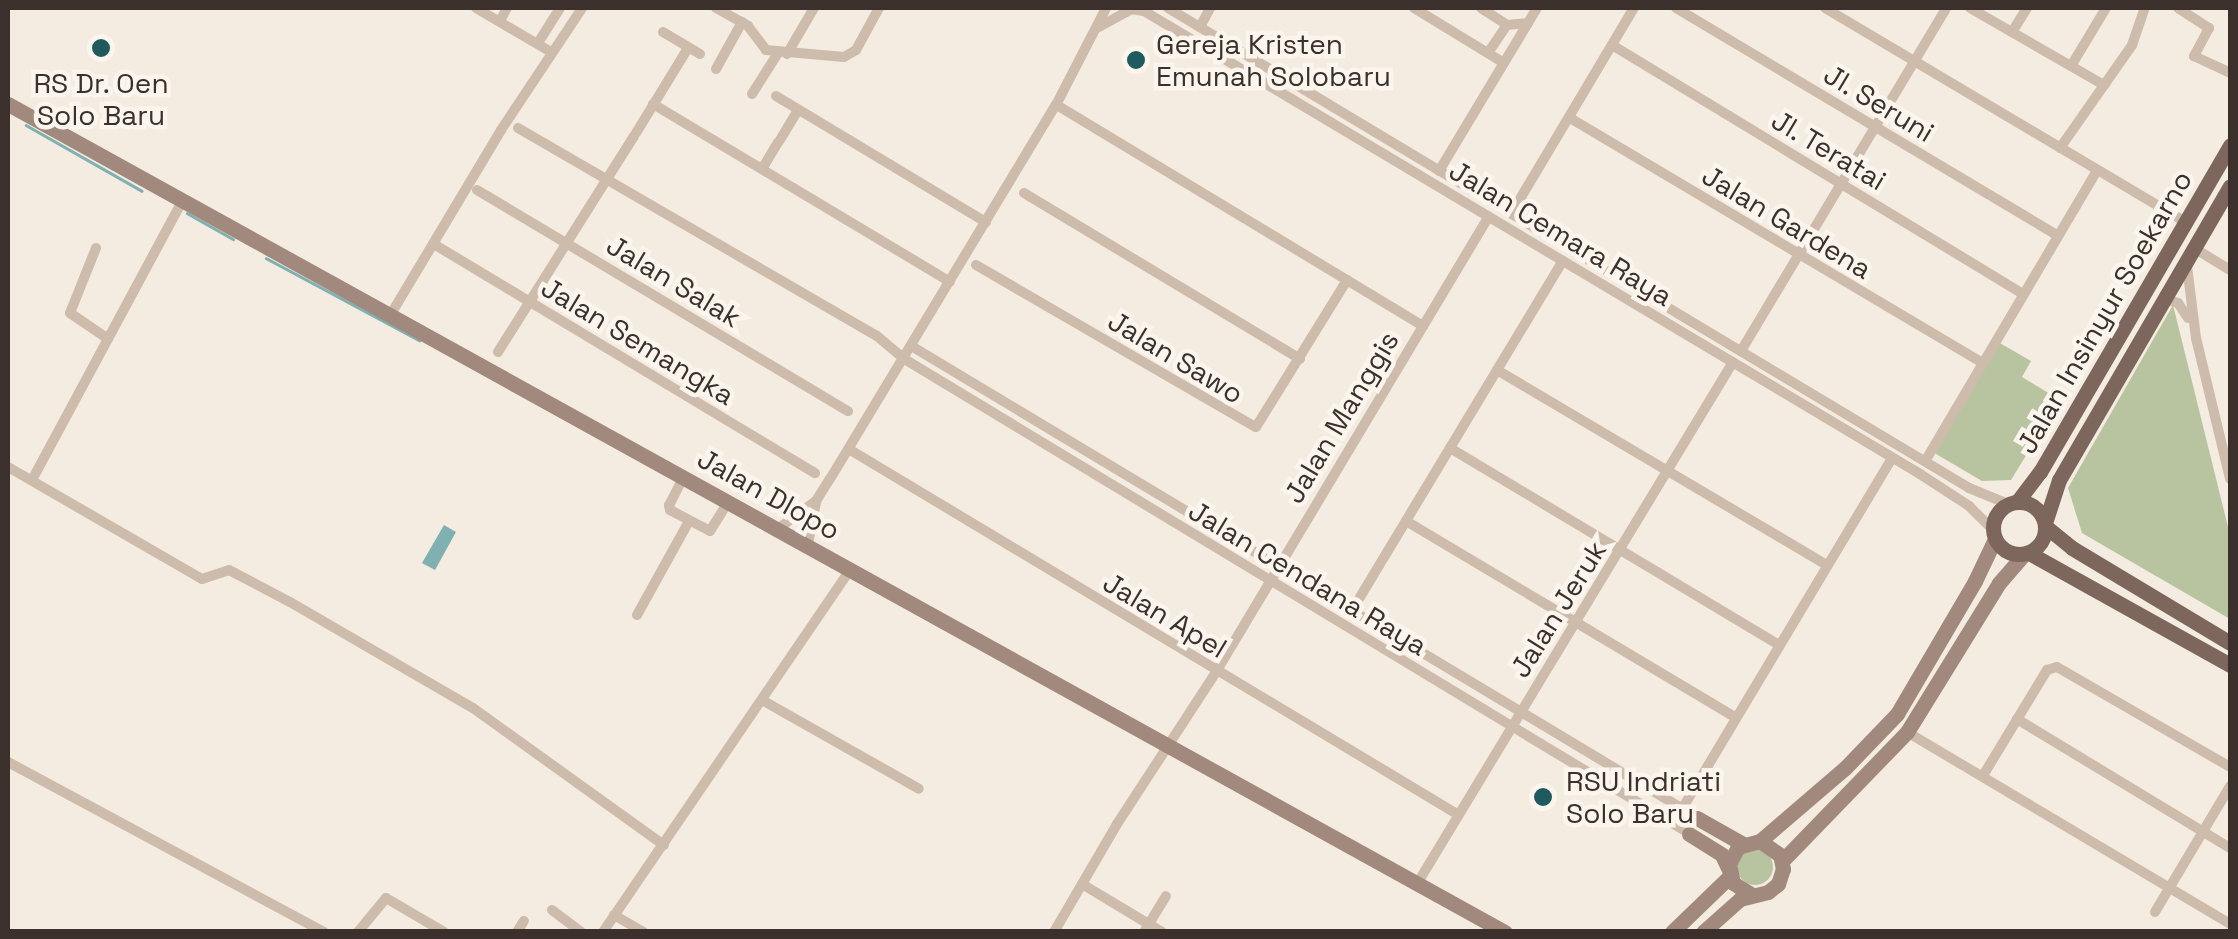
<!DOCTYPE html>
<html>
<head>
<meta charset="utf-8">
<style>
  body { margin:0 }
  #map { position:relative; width:2238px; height:939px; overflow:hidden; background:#f4ebe1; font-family:"Space Grotesk",sans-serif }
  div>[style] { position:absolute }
  .green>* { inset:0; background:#b8c4a0 }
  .round { border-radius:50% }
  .water>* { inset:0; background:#7fb0b2 }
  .stream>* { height:2.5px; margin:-1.25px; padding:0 1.25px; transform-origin:1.25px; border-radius:1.25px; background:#7fb0b2 }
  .street>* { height:10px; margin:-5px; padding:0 5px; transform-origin:5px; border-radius:5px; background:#cdbbac }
  .secondary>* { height:15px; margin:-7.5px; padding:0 7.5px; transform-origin:7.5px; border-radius:7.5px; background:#a18a7d }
  .primary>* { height:15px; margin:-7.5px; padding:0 7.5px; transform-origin:7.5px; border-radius:7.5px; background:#7d675c }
  .primary>.ring { margin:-7.5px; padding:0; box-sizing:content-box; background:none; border:15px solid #7d675c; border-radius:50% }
  .dots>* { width:28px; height:28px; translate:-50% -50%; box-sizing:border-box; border:5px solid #fbf5ee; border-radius:50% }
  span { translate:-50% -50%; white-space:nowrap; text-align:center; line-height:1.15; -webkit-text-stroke:9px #fbf5ee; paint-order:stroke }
  .poi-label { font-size:28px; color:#3b302b }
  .left { translate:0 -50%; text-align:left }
  .street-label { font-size:28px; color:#3b302b }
  .frame { position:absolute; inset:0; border:10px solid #3b302b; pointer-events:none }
</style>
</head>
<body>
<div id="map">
  <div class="green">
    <i style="clip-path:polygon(2173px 305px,2230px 535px,2230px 619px,2082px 533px,2068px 488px)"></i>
    <i style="clip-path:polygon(1998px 342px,2031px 361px,2022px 377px,2060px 400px,2011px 480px,1982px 481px,1931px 451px)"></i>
    <i class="round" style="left:1737px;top:849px;width:36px;height:36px"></i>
  </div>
  <div class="water">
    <i style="clip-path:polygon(444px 525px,456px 532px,435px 570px,422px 563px)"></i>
  </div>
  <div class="stream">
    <i style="left:26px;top:125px;width:133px;rotate:29.6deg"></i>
    <i style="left:187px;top:213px;width:53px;rotate:29.5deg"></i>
    <i style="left:266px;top:258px;width:174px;rotate:28.2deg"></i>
  </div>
  <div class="street">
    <i style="left:476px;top:8px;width:87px;rotate:30.4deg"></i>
    <i style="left:716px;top:8px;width:37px;rotate:29deg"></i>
    <i style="left:748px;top:26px;width:30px;rotate:53deg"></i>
    <i style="left:766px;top:50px;width:78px;rotate:5.1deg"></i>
    <i style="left:844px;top:57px;width:14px;rotate:-30deg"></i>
    <i style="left:856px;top:50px;width:48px;rotate:-61.3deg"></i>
    <i style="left:1168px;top:8px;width:934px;rotate:30.93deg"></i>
    <i style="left:1969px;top:488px;width:42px;rotate:22.3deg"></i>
    <i style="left:1414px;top:8px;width:105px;rotate:31.4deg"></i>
    <i style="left:1481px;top:8px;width:31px;rotate:33deg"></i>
    <i style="left:1676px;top:8px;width:445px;rotate:30.8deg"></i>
    <i style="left:1825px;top:8px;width:419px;rotate:30.7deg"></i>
    <i style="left:1970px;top:8px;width:155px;rotate:29.9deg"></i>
    <i style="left:2178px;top:8px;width:37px;rotate:33deg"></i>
    <i style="left:2209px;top:28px;width:32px;rotate:118deg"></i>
    <i style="left:2194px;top:56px;width:40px;rotate:25deg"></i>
    <i style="left:500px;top:21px;width:15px;rotate:-62deg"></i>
    <i style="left:1099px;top:27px;width:37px;rotate:-29deg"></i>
    <i style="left:1131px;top:9px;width:13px;rotate:9deg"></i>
    <i style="left:1144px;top:11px;width:904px;rotate:30.82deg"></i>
    <i style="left:1920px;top:474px;width:59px;rotate:33.1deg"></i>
    <i style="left:1969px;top:506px;width:33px;rotate:45deg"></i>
    <i style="left:1200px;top:27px;width:21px;rotate:-62deg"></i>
    <i style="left:663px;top:32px;width:43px;rotate:30.7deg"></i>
    <i style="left:2012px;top:32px;width:28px;rotate:-58deg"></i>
    <i style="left:538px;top:43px;width:41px;rotate:-57.8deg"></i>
    <i style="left:1612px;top:45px;width:481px;rotate:31.2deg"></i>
    <i style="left:1488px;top:53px;width:34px;rotate:-56deg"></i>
    <i style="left:1507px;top:25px;width:21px;rotate:-5deg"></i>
    <i style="left:787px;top:54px;width:53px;rotate:-59.6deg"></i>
    <i style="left:2071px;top:66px;width:68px;rotate:-58.9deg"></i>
    <i style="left:716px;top:69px;width:54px;rotate:-61deg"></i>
    <i style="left:752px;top:94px;width:49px;rotate:-57.6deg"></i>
    <i style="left:776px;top:96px;width:245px;rotate:31deg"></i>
    <i style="left:653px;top:104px;width:346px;rotate:30.9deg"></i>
    <i style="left:1060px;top:107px;width:424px;rotate:31.1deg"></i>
    <i style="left:1570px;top:118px;width:479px;rotate:30.7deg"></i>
    <i style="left:518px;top:128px;width:415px;rotate:30.1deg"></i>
    <i style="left:877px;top:336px;width:34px;rotate:40deg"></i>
    <i style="left:636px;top:133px;width:100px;rotate:-58.5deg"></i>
    <i style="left:780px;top:140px;width:35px;rotate:-59deg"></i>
    <i style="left:2060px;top:148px;width:126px;rotate:-55deg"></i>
    <i style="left:2132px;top:45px;width:39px;rotate:-71deg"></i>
    <i style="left:762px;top:169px;width:31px;rotate:-59deg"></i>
    <i style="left:1439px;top:171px;width:190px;rotate:-59deg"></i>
    <i style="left:477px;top:190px;width:432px;rotate:30.8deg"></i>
    <i style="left:1024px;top:193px;width:322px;rotate:31deg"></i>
    <i style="left:1511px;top:214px;width:240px;rotate:-59.2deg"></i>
    <i style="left:437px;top:246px;width:441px;rotate:31deg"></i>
    <i style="left:96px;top:248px;width:70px;rotate:111.8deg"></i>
    <i style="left:70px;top:313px;width:46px;rotate:34.4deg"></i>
    <i style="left:2194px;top:248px;width:42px;rotate:31.4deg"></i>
    <i style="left:976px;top:265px;width:323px;rotate:30.1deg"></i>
    <i style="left:1256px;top:427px;width:173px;rotate:-58.2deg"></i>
    <i style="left:2187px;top:266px;width:73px;rotate:82.9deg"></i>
    <i style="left:2196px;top:338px;width:145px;rotate:76.4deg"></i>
    <i style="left:2165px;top:299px;width:14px;rotate:17deg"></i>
    <i style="left:2178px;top:303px;width:18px;rotate:56deg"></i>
    <i style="left:391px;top:314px;width:214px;rotate:-59.1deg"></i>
    <i style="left:501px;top:130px;width:146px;rotate:-56.4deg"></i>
    <i style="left:913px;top:347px;width:913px;rotate:30.97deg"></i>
    <i style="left:1741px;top:351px;width:400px;rotate:-59.1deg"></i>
    <i style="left:498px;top:352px;width:255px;rotate:-57.8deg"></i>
    <i style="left:906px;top:360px;width:913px;rotate:31.15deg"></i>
    <i style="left:1497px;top:370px;width:383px;rotate:30.6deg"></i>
    <i style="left:1450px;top:448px;width:383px;rotate:30.9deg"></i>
    <i style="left:852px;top:451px;width:706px;rotate:30.96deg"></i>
    <i style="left:1927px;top:458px;width:334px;rotate:-59.4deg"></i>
    <i style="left:8px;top:467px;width:224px;rotate:30deg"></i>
    <i style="left:202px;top:579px;width:28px;rotate:-18deg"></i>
    <i style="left:229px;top:570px;width:69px;rotate:27.7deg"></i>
    <i style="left:290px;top:602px;width:211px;rotate:30.1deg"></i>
    <i style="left:473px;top:708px;width:235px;rotate:35.7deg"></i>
    <i style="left:684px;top:476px;width:33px;rotate:117deg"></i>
    <i style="left:669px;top:505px;width:5px;rotate:79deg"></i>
    <i style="left:670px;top:510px;width:45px;rotate:27.7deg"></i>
    <i style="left:710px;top:531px;width:34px;rotate:-58deg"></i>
    <i style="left:32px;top:480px;width:318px;rotate:-61.7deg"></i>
    <i style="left:1406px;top:521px;width:384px;rotate:30.8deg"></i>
    <i style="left:779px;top:528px;width:46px;rotate:-36.1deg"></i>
    <i style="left:816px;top:501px;width:26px;rotate:-58deg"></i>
    <i style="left:830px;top:479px;width:437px;rotate:-58.9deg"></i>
    <i style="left:1056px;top:105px;width:109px;rotate:-62.7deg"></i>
    <i style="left:808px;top:544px;width:43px;rotate:-79.2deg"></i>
    <i style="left:1351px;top:612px;width:410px;rotate:-58.9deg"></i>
    <i style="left:637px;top:615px;width:107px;rotate:-61deg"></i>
    <i style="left:762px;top:700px;width:180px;rotate:29.5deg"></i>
    <i style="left:2017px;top:719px;width:249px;rotate:31.2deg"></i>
    <i style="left:1907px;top:732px;width:376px;rotate:30.7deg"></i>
    <i style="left:8px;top:762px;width:359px;rotate:28.3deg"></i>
    <i style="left:1984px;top:774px;width:122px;rotate:-58.8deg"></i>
    <i style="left:2047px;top:670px;width:10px;rotate:-17deg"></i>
    <i style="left:2057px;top:667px;width:200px;rotate:30deg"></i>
    <i style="left:1682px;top:809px;width:405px;rotate:-59.1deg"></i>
    <i style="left:1420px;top:879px;width:604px;rotate:-58.81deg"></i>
    <i style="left:1082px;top:884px;width:93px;rotate:31deg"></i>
    <i style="left:552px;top:910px;width:36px;rotate:37deg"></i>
    <i style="left:2155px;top:912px;width:147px;rotate:-59.2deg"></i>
    <i style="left:614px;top:915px;width:34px;rotate:30deg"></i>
    <i style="left:358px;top:932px;width:44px;rotate:-50.5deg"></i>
    <i style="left:386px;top:898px;width:67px;rotate:30.4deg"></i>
    <i style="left:517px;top:932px;width:13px;rotate:-58deg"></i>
    <i style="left:603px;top:932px;width:440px;rotate:-55.7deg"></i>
    <i style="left:1054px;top:932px;width:125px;rotate:-59.7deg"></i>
    <i style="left:1117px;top:824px;width:181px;rotate:-56.9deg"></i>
    <i style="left:1216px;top:672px;width:531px;rotate:-59.09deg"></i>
    <i style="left:1144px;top:932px;width:42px;rotate:-58.6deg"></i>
  </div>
  <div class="secondary">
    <i style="left:8px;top:104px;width:1711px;rotate:28.95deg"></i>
    <i style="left:1697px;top:818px;width:53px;rotate:29.5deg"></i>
    <i style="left:1689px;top:834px;width:39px;rotate:32deg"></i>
    <i style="left:1722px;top:855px;width:17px;rotate:65deg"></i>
    <i style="left:1760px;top:841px;width:112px;rotate:-40.7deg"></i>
    <i style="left:1845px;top:768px;width:75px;rotate:-46.1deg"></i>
    <i style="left:1897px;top:714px;width:154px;rotate:-59.6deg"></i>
    <i style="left:1975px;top:581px;width:47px;rotate:-64.5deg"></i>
    <i style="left:1782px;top:861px;width:180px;rotate:-45.9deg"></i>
    <i style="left:1907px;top:732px;width:175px;rotate:-58.3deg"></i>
    <i style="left:1999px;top:583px;width:38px;rotate:-49deg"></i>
    <i style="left:1672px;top:932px;width:81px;rotate:-44deg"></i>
    <i style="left:1703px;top:932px;width:50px;rotate:-41.7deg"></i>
    <i style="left:1740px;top:899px;width:29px;rotate:-14deg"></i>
    <i style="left:1768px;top:892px;width:13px;rotate:-39deg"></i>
    <i style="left:1778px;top:884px;width:16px;rotate:-72deg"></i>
    <i style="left:1783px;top:869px;width:14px;rotate:-102deg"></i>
    <i style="left:1780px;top:855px;width:24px;rotate:-145deg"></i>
    <i style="left:1760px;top:841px;width:23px;rotate:165deg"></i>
    <i style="left:1738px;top:847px;width:19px;rotate:118deg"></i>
    <i style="left:1729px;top:864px;width:19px;rotate:78deg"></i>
    <i style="left:1733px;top:883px;width:22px;rotate:32deg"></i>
  </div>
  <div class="primary">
    <i class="ring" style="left:1993px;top:502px;width:37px;height:37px"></i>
    <i style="left:2017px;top:502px;width:38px;rotate:-53deg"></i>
    <i style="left:2040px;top:472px;width:378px;rotate:-59.8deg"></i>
    <i style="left:2045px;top:523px;width:45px;rotate:-72deg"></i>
    <i style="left:2059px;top:480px;width:340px;rotate:-59.8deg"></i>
    <i style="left:2045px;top:526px;width:35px;rotate:39deg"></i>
    <i style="left:2072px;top:548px;width:184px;rotate:31deg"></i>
    <i style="left:2029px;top:553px;width:230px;rotate:29.1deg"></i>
  </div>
  <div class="dots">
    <i style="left:101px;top:48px;background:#1f5a5e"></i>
    <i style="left:1136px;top:60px;background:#1f5a5e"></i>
    <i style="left:1543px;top:797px;background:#1f5a5e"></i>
  </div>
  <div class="poi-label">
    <span class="left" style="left:1156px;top:60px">Gereja Kristen<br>Emunah Solobaru</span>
    <span style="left:101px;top:99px">RS Dr. Oen<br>Solo Baru</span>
    <span class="left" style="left:1566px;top:797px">RSU Indriati<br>Solo Baru</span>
  </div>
  <div class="street-label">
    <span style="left:1879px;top:103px;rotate:31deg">Jl. Seruni</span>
    <span style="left:1829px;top:150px;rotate:31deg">Jl. Teratai</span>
    <span style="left:1787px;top:222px;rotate:31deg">Jalan Gardena</span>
    <span style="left:1561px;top:233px;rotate:31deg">Jalan Cemara Raya</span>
    <span style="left:674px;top:281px;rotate:31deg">Jalan Salak</span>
    <span style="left:2104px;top:312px;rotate:-60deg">Jalan Insinyur Soekarno</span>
    <span style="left:638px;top:341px;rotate:31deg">Jalan Semangka</span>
    <span style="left:1176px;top:357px;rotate:31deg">Jalan Sawo</span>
    <span style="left:1341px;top:417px;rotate:-59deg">Jalan Manggis</span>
    <span style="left:769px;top:494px;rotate:29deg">Jalan Dlopo</span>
    <span style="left:1308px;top:578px;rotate:31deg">Jalan Cendana Raya</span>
    <span style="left:1558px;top:609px;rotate:-58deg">Jalan Jeruk</span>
    <span style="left:1165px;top:615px;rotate:31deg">Jalan Apel</span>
  </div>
  <div class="frame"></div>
</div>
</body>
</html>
